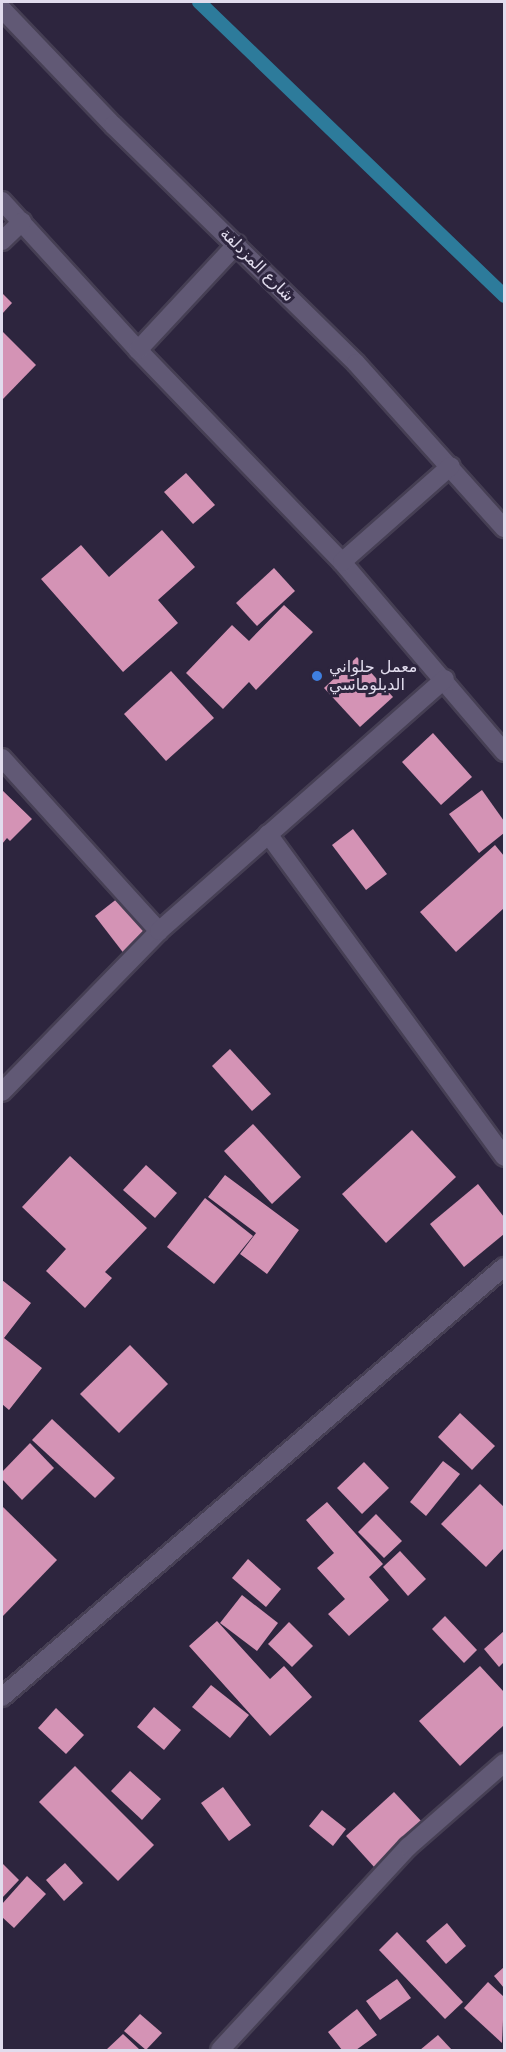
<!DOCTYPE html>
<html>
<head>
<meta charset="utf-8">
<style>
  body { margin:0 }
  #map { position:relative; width:506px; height:2052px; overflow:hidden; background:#2d253e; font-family:"DejaVu Sans","Noto Naskh Arabic",sans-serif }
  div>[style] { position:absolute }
  .stream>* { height:14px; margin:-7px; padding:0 7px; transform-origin:7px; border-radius:7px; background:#2d7b9b }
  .building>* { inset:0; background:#d493b5 }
  .roads { filter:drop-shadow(2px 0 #463f54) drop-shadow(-2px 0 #463f54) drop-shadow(0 2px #463f54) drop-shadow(0 -2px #463f54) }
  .minor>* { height:18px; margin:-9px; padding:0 9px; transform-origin:9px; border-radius:9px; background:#615975 }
  .dots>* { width:16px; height:16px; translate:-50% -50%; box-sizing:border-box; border:3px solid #2d253e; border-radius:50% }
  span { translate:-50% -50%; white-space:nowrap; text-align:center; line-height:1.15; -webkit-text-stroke:6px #2d253e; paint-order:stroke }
  .street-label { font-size:16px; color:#e1dced }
  .poi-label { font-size:16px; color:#e1dced }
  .left { translate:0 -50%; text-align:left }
  .frame { position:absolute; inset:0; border:3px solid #e1dced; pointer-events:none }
</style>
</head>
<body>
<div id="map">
  <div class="stream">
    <i style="left:199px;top:2px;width:424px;rotate:43.9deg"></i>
  </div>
  <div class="building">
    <i style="clip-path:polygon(2px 293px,12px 303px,2px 314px)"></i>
    <i style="clip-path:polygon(2px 331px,36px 365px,2px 400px)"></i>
    <i style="clip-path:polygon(186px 473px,215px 505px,193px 524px,164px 492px)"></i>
    <i style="clip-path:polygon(162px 530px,195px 567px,158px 600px,178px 623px,123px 672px,41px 579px,81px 545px,109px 577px)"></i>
    <i style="clip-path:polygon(274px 568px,295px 591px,257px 626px,236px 603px)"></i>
    <i style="clip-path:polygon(284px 605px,313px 632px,256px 690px,249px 682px,223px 709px,186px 673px,232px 625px,249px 641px)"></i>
    <i style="clip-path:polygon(357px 657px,393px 697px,360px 727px,324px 688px)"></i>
    <i style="clip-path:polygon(171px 671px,214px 718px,166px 761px,124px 714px)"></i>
    <i style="clip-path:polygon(433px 733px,472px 777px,441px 805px,402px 762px)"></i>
    <i style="clip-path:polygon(2px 790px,32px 819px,10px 841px,7px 838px,2px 844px)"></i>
    <i style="clip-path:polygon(482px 790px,504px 821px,504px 833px,479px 853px,449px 814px)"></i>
    <i style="clip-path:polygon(353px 829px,387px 874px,366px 890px,332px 845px)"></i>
    <i style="clip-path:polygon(495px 845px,504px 856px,504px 908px,456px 952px,420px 912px)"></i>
    <i style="clip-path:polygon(118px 898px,149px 937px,125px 955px,95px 916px)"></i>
    <i style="clip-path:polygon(230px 1049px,271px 1094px,252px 1111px,212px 1066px)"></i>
    <i style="clip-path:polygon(253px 1124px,301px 1177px,272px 1204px,224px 1151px)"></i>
    <i style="clip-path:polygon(412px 1130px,456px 1177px,386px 1243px,342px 1194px)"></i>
    <i style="clip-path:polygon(70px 1156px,147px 1228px,105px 1272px,112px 1278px,85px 1308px,46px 1271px,66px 1249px,22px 1207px)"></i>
    <i style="clip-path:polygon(146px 1165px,177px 1193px,155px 1218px,123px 1190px)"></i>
    <i style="clip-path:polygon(225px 1175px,299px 1230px,267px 1274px,240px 1254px,256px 1233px,208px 1197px)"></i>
    <i style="clip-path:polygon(478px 1184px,504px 1217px,504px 1234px,464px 1267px,430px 1224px)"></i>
    <i style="clip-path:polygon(205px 1198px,253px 1236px,214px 1284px,167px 1247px)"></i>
    <i style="clip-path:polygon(2px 1280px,31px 1303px,4px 1338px,42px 1368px,9px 1410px,2px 1404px)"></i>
    <i style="clip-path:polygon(130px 1345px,168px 1384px,119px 1433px,80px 1394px)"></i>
    <i style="clip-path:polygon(460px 1413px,495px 1446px,472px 1470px,438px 1437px)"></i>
    <i style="clip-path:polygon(52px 1419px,115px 1478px,95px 1498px,32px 1440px)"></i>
    <i style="clip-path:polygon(30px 1443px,54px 1468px,22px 1500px,2px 1479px,2px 1472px)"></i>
    <i style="clip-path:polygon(443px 1461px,460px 1474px,426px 1516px,410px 1502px)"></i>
    <i style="clip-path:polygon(364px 1462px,389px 1488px,362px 1514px,337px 1488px)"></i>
    <i style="clip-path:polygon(480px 1484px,504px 1507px,504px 1548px,486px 1567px,441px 1524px)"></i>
    <i style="clip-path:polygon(327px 1502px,383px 1564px,369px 1577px,389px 1600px,349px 1636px,328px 1614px,345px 1599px,317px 1568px,334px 1553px,306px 1520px)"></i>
    <i style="clip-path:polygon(2px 1506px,57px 1560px,2px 1617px)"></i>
    <i style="clip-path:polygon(376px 1514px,402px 1541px,384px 1558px,358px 1532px)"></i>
    <i style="clip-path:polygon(400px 1551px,426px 1579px,408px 1596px,383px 1567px)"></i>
    <i style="clip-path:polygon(248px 1559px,281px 1589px,266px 1607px,232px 1578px)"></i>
    <i style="clip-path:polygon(242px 1595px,278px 1623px,257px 1651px,220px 1623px)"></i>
    <i style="clip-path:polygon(445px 1616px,477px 1650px,464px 1663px,432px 1629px)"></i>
    <i style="clip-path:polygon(217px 1621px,270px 1679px,284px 1666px,312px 1697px,270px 1736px,189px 1646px)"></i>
    <i style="clip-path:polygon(289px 1622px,313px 1646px,292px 1667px,268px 1644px)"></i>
    <i style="clip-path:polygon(504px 1631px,504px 1662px,499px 1667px,484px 1649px)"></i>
    <i style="clip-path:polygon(480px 1666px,504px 1692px,504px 1725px,460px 1766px,419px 1721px)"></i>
    <i style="clip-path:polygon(211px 1685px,249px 1715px,230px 1738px,192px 1707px)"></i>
    <i style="clip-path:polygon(154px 1707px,181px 1730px,164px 1750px,137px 1727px)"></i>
    <i style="clip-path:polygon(56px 1708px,84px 1735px,66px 1754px,38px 1728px)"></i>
    <i style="clip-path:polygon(75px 1766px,154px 1845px,118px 1881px,39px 1802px)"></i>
    <i style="clip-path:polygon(130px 1771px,161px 1799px,142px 1820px,111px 1791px)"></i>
    <i style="clip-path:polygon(223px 1787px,251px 1825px,229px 1841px,201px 1803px)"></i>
    <i style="clip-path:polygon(394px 1792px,423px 1823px,375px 1868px,346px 1836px)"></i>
    <i style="clip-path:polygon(322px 1810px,346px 1829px,333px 1846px,309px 1826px)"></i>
    <i style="clip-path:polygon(2px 1863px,19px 1880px,2px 1898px)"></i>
    <i style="clip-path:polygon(65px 1863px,83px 1883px,64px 1901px,46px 1880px)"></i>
    <i style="clip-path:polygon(27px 1876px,46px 1894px,14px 1928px,2px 1917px,2px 1904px)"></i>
    <i style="clip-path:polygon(447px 1923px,466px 1946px,446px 1964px,426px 1941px)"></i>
    <i style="clip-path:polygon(397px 1932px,463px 2002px,445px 2019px,379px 1950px)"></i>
    <i style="clip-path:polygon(504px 1967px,504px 1988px,494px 1976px)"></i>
    <i style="clip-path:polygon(397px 1979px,411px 1998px,380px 2020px,366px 2001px)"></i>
    <i style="clip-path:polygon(488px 1982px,504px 1997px,502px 2043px,464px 2008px)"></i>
    <i style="clip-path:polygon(357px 2009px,377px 2035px,356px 2050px,342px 2050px,328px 2032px)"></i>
    <i style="clip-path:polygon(140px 2014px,162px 2033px,146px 2050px,124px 2031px)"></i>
    <i style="clip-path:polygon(123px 2034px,140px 2050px,106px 2050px)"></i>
    <i style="clip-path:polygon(438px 2035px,452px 2050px,420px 2050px)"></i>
  </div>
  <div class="roads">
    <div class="minor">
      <i style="left:2px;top:9px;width:161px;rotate:46.3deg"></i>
      <i style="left:113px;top:125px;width:340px;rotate:44.4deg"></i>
      <i style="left:356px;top:363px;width:222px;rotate:48.1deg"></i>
      <i style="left:2px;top:201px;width:202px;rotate:47.6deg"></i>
      <i style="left:138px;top:350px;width:294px;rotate:46.1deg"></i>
      <i style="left:342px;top:562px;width:250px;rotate:49.5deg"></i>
      <i style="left:2px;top:241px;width:28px;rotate:-44deg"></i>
      <i style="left:138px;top:350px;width:145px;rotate:-47deg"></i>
      <i style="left:342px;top:562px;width:145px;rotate:-41.4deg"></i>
      <i style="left:2px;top:758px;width:234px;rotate:47.8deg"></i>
      <i style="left:268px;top:834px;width:400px;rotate:53.8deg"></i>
      <i style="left:2px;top:1092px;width:225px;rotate:-45.7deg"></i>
      <i style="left:159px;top:931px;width:381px;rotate:-41.4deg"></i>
      <i style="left:2px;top:1697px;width:661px;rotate:-40.58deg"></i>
      <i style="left:220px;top:2050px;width:277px;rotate:-47.2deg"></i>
      <i style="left:408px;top:1847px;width:128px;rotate:-41.2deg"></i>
    </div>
  </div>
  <div class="dots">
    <i style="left:317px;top:676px;background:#3f7fe0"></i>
  </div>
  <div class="street-label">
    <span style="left:257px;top:265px;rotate:45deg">شارع المزدلفة</span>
  </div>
  <div class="poi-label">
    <span class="left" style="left:329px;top:676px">معمل حلواني<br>الدبلوماسي</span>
  </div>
  <div class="frame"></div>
</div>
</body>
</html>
